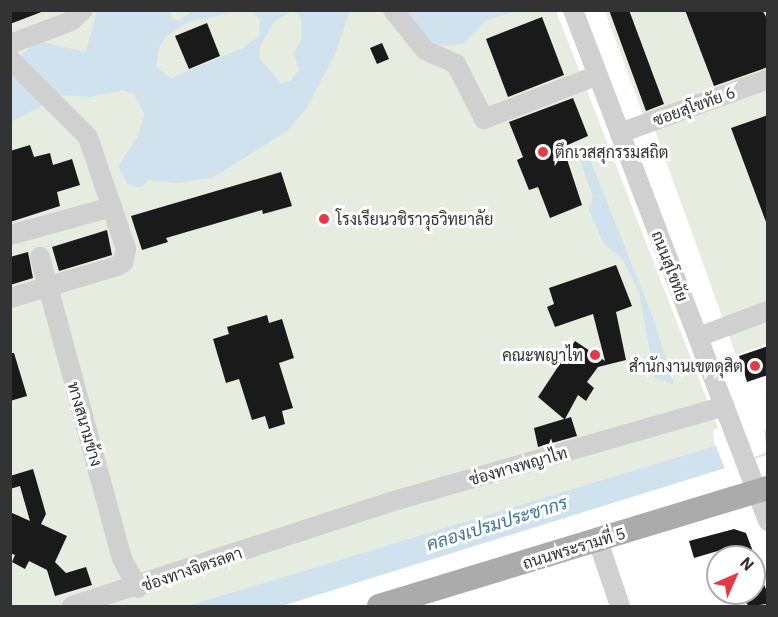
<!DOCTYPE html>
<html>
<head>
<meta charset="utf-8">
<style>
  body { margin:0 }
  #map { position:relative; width:778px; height:617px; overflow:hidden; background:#fff; font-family:"IBM Plex Sans",Sarabun,sans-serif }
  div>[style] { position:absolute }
  .green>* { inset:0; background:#e6ecdf }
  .water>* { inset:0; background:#cfe2ee }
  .pier>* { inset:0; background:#fff }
  .building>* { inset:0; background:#1a1a1a }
  .minor>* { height:20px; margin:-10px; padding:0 10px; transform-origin:10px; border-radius:10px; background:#d0d0d0 }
  .major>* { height:24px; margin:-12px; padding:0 12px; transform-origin:12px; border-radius:12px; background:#ababab }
  .dots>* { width:16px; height:16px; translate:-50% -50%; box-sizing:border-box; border:3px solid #fff; border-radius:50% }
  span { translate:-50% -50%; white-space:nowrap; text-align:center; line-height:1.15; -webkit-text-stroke:6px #fff; paint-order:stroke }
  .street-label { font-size:16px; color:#333 }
  .poi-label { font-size:16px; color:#333 }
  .left { translate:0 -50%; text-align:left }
  .right { translate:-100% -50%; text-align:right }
  .water-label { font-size:18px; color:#3f7597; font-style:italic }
  .frame { position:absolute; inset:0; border:12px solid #333; pointer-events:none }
  .north { position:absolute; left:706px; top:545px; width:60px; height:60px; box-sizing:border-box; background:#fff; border:2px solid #adadad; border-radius:50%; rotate:45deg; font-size:16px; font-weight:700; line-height:24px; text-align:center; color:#333 }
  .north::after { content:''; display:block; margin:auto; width:21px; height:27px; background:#e63946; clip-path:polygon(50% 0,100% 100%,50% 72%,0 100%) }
</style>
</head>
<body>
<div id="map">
  <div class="green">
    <i style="clip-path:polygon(10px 11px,556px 11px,718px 428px,713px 430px,715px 446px,187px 606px,11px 606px)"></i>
    <i style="clip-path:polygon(605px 11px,767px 11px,767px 75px,644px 117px)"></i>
    <i style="clip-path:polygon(767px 85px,767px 344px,736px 355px,654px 128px)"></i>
  </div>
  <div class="water">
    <i style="clip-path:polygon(evenodd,97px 11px,170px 11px,172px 18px,179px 21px,193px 11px,237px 11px,186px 23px,166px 36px,159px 48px,156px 67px,171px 78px,243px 48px,259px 36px,260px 19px,252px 11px,350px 11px,335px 54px,307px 108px,287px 131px,212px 178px,177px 183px,148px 180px,141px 188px,128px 185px,118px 166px,138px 136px,144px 114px,134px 94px,123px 90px,91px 97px,62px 95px,11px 122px,11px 65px,37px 41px,86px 52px,97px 11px,292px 11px,300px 15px,301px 23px,301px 41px,294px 52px,299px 70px,290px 81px,281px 83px,259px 58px,260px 46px,273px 23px,292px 11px)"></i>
    <i style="clip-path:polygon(402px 11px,516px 11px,485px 21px,465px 43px,443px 46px,427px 39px)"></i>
    <i style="clip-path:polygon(581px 144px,586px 149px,653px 318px,674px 384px,655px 378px,639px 292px,623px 260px,604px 244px,589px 211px,593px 196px,575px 147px)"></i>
    <i style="clip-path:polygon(767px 430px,767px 455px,282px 606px,187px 606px)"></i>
  </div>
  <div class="pier">
    <i style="clip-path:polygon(764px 428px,767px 452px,725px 469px,715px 443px)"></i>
  </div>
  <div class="building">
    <i style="clip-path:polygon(10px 10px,44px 10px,44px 11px,10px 24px)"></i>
    <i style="clip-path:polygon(609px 10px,629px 10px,664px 104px,646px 111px)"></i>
    <i style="clip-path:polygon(685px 10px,762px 10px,768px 20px,768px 67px,714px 86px)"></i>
    <i style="clip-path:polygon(542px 17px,564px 75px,508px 97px,486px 39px)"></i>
    <i style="clip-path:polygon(207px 23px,220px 56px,189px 69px,175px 36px)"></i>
    <i style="clip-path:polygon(382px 43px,389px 59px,377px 64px,370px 48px)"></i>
    <i style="clip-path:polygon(573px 98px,588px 136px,563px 147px,582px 205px,550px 218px,538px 187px,529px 190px,517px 160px,523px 157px,509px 122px)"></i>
    <i style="clip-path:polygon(768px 115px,768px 222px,766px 222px,731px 128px)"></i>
    <i style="clip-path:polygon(30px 145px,34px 157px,50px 153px,53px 165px,72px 159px,80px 185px,57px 192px,60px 206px,10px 222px,10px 151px)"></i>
    <i style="clip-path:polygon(281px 172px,292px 206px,263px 214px,262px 210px,166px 238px,168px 242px,142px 250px,131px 216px)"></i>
    <i style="clip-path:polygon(107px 230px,112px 255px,59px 271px,52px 247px)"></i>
    <i style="clip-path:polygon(28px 252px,33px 278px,10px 285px,10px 257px)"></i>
    <i style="clip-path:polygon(616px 265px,632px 306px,616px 312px,626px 360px,598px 367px,587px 382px,594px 388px,586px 401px,578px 395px,565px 419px,571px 417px,577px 436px,538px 447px,534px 428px,564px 419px,538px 397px,575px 341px,605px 361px,593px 314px,555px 327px,547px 307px,554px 304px,549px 288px)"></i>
    <i style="clip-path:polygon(267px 315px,269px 323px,282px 319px,294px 358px,279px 363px,293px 408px,282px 411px,285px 424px,269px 429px,265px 416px,252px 420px,239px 379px,226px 383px,213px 339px,229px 334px,227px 327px)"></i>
    <i style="clip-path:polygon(768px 346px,768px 375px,747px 382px,739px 356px)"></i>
    <i style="clip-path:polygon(10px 353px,14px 353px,27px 396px,10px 401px)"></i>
    <i style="clip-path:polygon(33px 469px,46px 514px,41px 524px,67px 536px,55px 562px,66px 573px,86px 567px,92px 585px,55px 596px,47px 570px,29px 561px,25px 569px,12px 562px,15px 555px,10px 553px,10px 512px,30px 521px,20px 486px,10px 489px,10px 476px)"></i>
    <i style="clip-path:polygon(734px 529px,746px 533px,755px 557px,731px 557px,728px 548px,694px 558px,689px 541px)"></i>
    <i style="clip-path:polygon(754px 560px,768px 594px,768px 604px,748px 606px,742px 593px,754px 593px)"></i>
  </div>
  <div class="minor">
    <i style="left:393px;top:10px;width:51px;rotate:51.3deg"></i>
    <i style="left:425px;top:50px;width:34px;rotate:24deg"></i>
    <i style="left:456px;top:64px;width:62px;rotate:63deg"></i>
    <i style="left:484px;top:119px;width:122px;rotate:-21.1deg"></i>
    <i style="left:573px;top:10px;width:547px;rotate:69.11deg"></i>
    <i style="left:10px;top:44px;width:65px;rotate:-20.7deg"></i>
    <i style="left:71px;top:21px;width:16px;rotate:-43deg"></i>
    <i style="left:10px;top:59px;width:110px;rotate:45deg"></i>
    <i style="left:88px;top:137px;width:118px;rotate:71.3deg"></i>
    <i style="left:126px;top:249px;width:14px;rotate:102deg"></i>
    <i style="left:123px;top:263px;width:7px;rotate:153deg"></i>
    <i style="left:117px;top:266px;width:112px;rotate:163.3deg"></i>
    <i style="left:620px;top:133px;width:158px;rotate:-20deg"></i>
    <i style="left:10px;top:235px;width:106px;rotate:-15.4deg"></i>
    <i style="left:40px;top:257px;width:313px;rotate:74.8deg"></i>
    <i style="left:122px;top:559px;width:33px;rotate:61deg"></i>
    <i style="left:698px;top:337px;width:75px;rotate:-20.4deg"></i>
    <i style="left:598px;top:541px;width:69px;rotate:71.3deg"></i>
    <i style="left:72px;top:606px;width:335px;rotate:-18.1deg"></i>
    <i style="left:390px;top:502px;width:348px;rotate:-16deg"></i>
  </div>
  <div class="major">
    <i style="left:379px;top:606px;width:407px;rotate:-16.9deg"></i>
  </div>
  <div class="dots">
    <i style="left:543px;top:152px;background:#e63946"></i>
    <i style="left:324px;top:219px;background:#e63946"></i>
    <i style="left:595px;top:355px;background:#e63946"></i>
    <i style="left:755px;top:366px;background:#e63946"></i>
  </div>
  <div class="street-label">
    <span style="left:694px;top:106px;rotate:-20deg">ซอยสุโขทัย 6</span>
    <span style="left:670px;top:266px;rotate:69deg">ถนนสุโขทัย</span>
    <span style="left:85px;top:424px;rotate:74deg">ทางสนามข้าง</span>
    <span style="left:518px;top:466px;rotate:-16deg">ช่องทางพญาไท</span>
    <span style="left:574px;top:548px;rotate:-17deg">ถนนพระรามที่ 5</span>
    <span style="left:192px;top:569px;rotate:-19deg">ช่องทางจิตรลดา</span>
  </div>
  <div class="poi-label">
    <span class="left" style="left:555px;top:152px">ตึกเวสสุกรรมสถิต</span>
    <span class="left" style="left:336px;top:219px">โรงเรียนวชิราวุธวิทยาลัย</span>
    <span class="right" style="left:583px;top:355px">คณะพญาไท</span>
    <span class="right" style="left:743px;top:366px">สำนักงานเขตดุสิต</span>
  </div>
  <div class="water-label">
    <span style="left:497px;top:524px;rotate:-17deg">คลองเปรมประชากร</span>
  </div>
  <div class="frame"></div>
  <div class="north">N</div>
</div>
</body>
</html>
